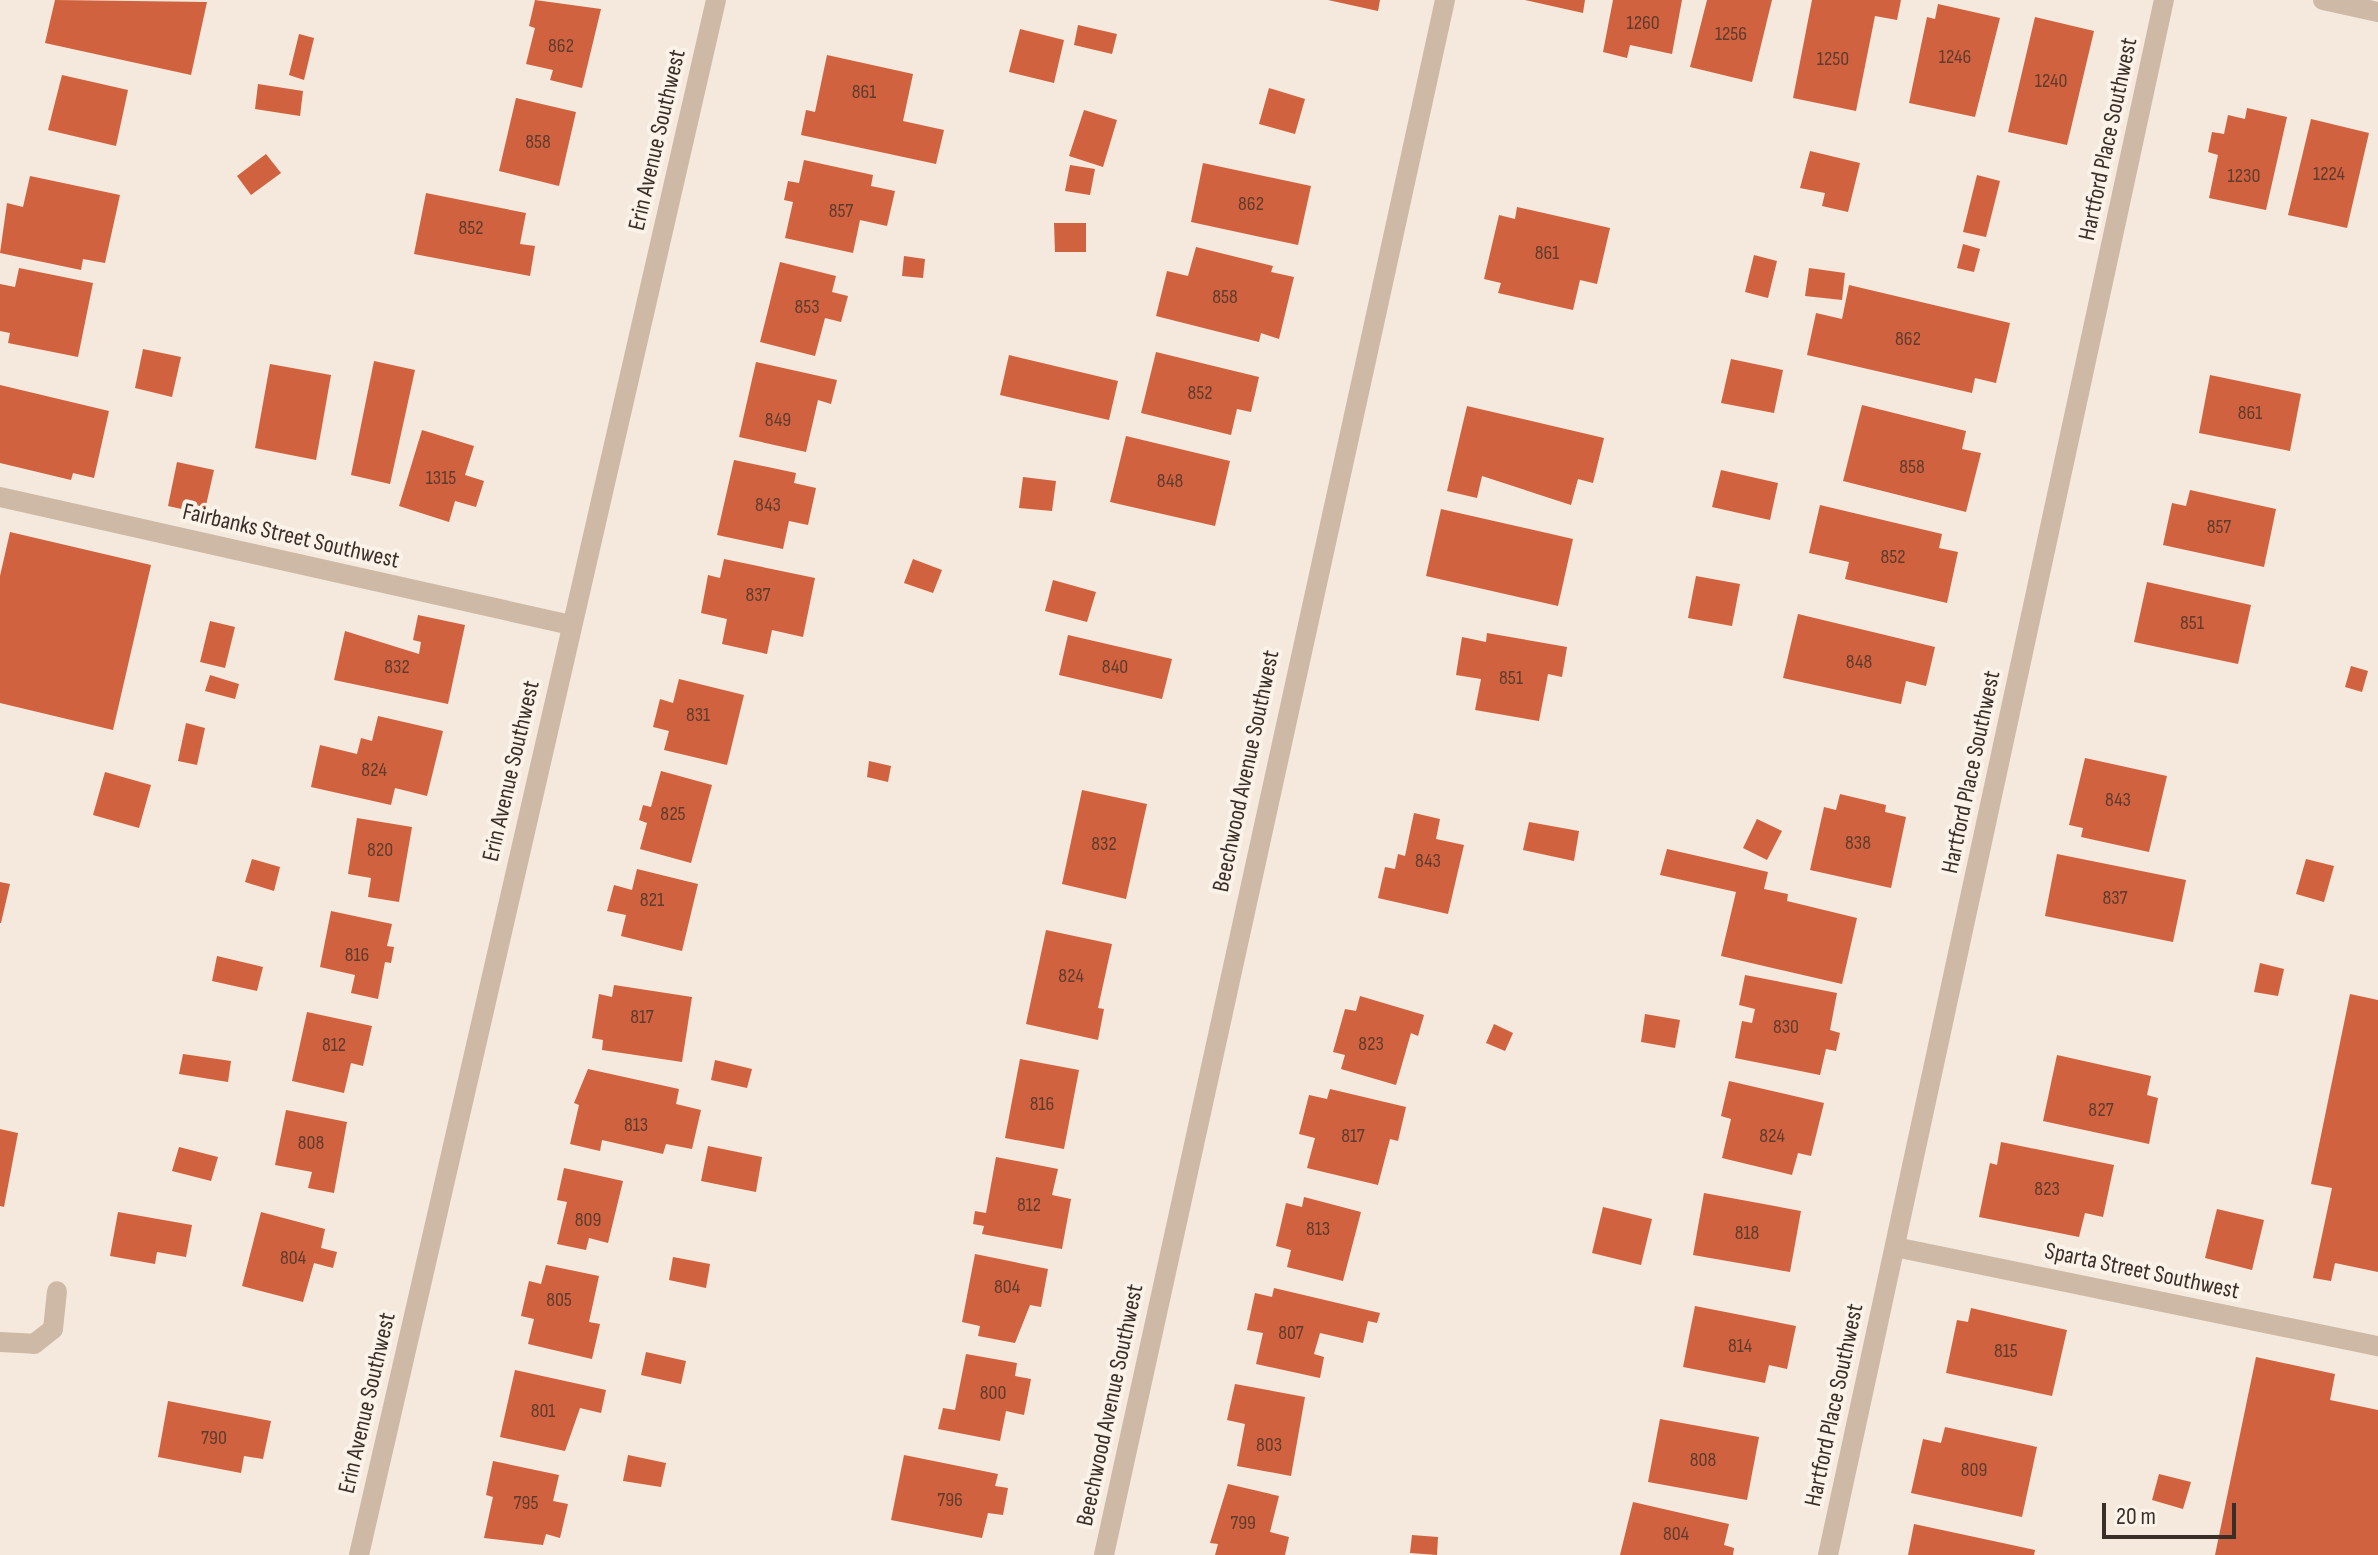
<!DOCTYPE html>
<html>
<head>
<meta charset="utf-8">
<style>
  body { margin:0 }
  #map { position:relative; width:2378px; height:1555px; overflow:hidden; background:#f4e9dc; font-family:"Sofia Sans Condensed",sans-serif }
  div>[style] { position:absolute }
  .building>* { inset:0; background:#d0623f }
  .minor>* { height:20px; margin:-10px; padding:0 10px; transform-origin:10px; border-radius:10px; background:#ceb9a7 }
  span { translate:-50% -50%; white-space:nowrap; text-align:center; line-height:1.15; -webkit-text-stroke:8px #fbf3e9; paint-order:stroke }
  .number-label { font-size:20px; color:#5f3b2e }
  .number-label span { -webkit-text-stroke-width:0 }
  .street-label { font-size:24px; color:#392e28 }
  .scale { position:absolute; left:2102px; top:1503px; width:134px; height:36px; box-sizing:border-box; border:4px solid #392e28; border-top:0; padding-left:10px; font-size:24px; line-height:28px; white-space:nowrap; color:#392e28; -webkit-text-stroke:6px #fbf3e9; paint-order:stroke }
</style>
</head>
<body>
<div id="map">
  <div class="building">
    <i style="clip-path:polygon(55px 0,207px 2px,191px 75px,45px 43px)"></i>
    <i style="clip-path:polygon(535px 0,601px 9px,582px 88px,550px 80px,553px 70px,526px 64px,535px 28px,529px 26px)"></i>
    <i style="clip-path:polygon(1328px 0,1380px 0,1378px 11px)"></i>
    <i style="clip-path:polygon(1525px 0,1585px 0,1583px 13px)"></i>
    <i style="clip-path:polygon(1613px 0,1682px 0,1672px 54px,1630px 45px,1627px 58px,1603px 52px)"></i>
    <i style="clip-path:polygon(1707px 0,1772px 0,1752px 82px,1690px 67px)"></i>
    <i style="clip-path:polygon(1812px 0,1901px 0,1897px 20px,1875px 16px,1856px 111px,1793px 98px)"></i>
    <i style="clip-path:polygon(1938px 4px,2000px 18px,1975px 117px,1909px 103px,1927px 17px,1935px 19px)"></i>
    <i style="clip-path:polygon(2035px 17px,2094px 31px,2067px 145px,2008px 132px)"></i>
    <i style="clip-path:polygon(1078px 25px,1117px 34px,1112px 54px,1074px 45px)"></i>
    <i style="clip-path:polygon(1020px 29px,1064px 40px,1054px 83px,1009px 72px)"></i>
    <i style="clip-path:polygon(299px 34px,314px 38px,304px 80px,289px 75px)"></i>
    <i style="clip-path:polygon(827px 55px,913px 74px,903px 121px,944px 130px,936px 164px,801px 135px,806px 110px,815px 112px)"></i>
    <i style="clip-path:polygon(62px 75px,128px 90px,116px 146px,48px 130px)"></i>
    <i style="clip-path:polygon(258px 84px,303px 91px,300px 116px,255px 109px)"></i>
    <i style="clip-path:polygon(1269px 88px,1305px 99px,1295px 134px,1259px 124px)"></i>
    <i style="clip-path:polygon(516px 98px,576px 112px,559px 186px,499px 171px)"></i>
    <i style="clip-path:polygon(2247px 108px,2287px 117px,2266px 210px,2209px 198px,2218px 155px,2208px 152px,2212px 132px,2224px 134px,2228px 115px,2245px 119px)"></i>
    <i style="clip-path:polygon(1084px 110px,1117px 120px,1103px 167px,1069px 156px)"></i>
    <i style="clip-path:polygon(2311px 119px,2369px 133px,2347px 228px,2288px 215px)"></i>
    <i style="clip-path:polygon(1810px 151px,1860px 163px,1848px 212px,1822px 206px,1825px 193px,1800px 188px)"></i>
    <i style="clip-path:polygon(266px 154px,281px 173px,251px 195px,237px 176px)"></i>
    <i style="clip-path:polygon(804px 160px,873px 175px,871px 186px,895px 191px,887px 226px,860px 220px,853px 253px,785px 238px,793px 202px,784px 200px,788px 181px,799px 183px)"></i>
    <i style="clip-path:polygon(1203px 163px,1311px 186px,1298px 245px,1191px 222px)"></i>
    <i style="clip-path:polygon(1070px 165px,1095px 169px,1090px 195px,1065px 191px)"></i>
    <i style="clip-path:polygon(1977px 175px,2000px 181px,1986px 237px,1963px 232px)"></i>
    <i style="clip-path:polygon(30px 176px,120px 195px,105px 263px,83px 259px,81px 270px,0 253px,7px 203px,23px 207px)"></i>
    <i style="clip-path:polygon(426px 193px,526px 213px,520px 244px,535px 246px,530px 276px,414px 254px)"></i>
    <i style="clip-path:polygon(1517px 207px,1610px 228px,1597px 284px,1580px 280px,1573px 310px,1498px 293px,1501px 283px,1484px 279px,1499px 215px,1515px 219px)"></i>
    <i style="clip-path:polygon(1054px 223px,1086px 223px,1086px 252px,1055px 252px)"></i>
    <i style="clip-path:polygon(1963px 244px,1980px 249px,1974px 272px,1957px 268px)"></i>
    <i style="clip-path:polygon(1196px 247px,1273px 266px,1271px 272px,1294px 277px,1279px 339px,1261px 333px,1259px 342px,1156px 316px,1167px 271px,1188px 276px)"></i>
    <i style="clip-path:polygon(1754px 255px,1777px 261px,1768px 298px,1745px 292px)"></i>
    <i style="clip-path:polygon(904px 256px,925px 259px,923px 278px,902px 276px)"></i>
    <i style="clip-path:polygon(780px 262px,836px 276px,832px 292px,848px 296px,841px 322px,825px 318px,815px 356px,760px 342px)"></i>
    <i style="clip-path:polygon(19px 268px,93px 283px,78px 357px,8px 343px,10px 333px,0 331px,0 284px,15px 287px)"></i>
    <i style="clip-path:polygon(1809px 268px,1845px 273px,1842px 300px,1805px 296px)"></i>
    <i style="clip-path:polygon(1849px 285px,2010px 323px,1996px 383px,1975px 378px,1972px 393px,1807px 355px,1816px 313px,1842px 319px)"></i>
    <i style="clip-path:polygon(143px 349px,181px 357px,172px 397px,135px 388px)"></i>
    <i style="clip-path:polygon(1156px 352px,1259px 377px,1251px 412px,1237px 409px,1231px 435px,1141px 413px)"></i>
    <i style="clip-path:polygon(1009px 355px,1118px 381px,1109px 420px,1000px 395px)"></i>
    <i style="clip-path:polygon(1731px 359px,1783px 370px,1774px 413px,1721px 403px)"></i>
    <i style="clip-path:polygon(374px 361px,415px 370px,390px 484px,351px 475px)"></i>
    <i style="clip-path:polygon(756px 362px,837px 380px,831px 404px,818px 400px,806px 452px,739px 437px)"></i>
    <i style="clip-path:polygon(270px 364px,331px 375px,316px 460px,255px 448px)"></i>
    <i style="clip-path:polygon(2210px 375px,2301px 394px,2290px 451px,2199px 433px)"></i>
    <i style="clip-path:polygon(0 385px,109px 411px,94px 478px,73px 473px,71px 480px,0 463px)"></i>
    <i style="clip-path:polygon(1862px 405px,1966px 431px,1962px 449px,1981px 453px,1966px 512px,1843px 481px)"></i>
    <i style="clip-path:polygon(1467px 406px,1604px 438px,1593px 483px,1578px 479px,1571px 505px,1482px 476px,1477px 498px,1447px 491px)"></i>
    <i style="clip-path:polygon(422px 430px,474px 446px,465px 475px,484px 481px,476px 507px,455px 501px,449px 522px,399px 506px)"></i>
    <i style="clip-path:polygon(1126px 436px,1230px 461px,1215px 526px,1110px 502px)"></i>
    <i style="clip-path:polygon(734px 460px,796px 473px,794px 483px,816px 488px,808px 525px,789px 521px,783px 549px,717px 535px)"></i>
    <i style="clip-path:polygon(177px 462px,214px 470px,204px 514px,168px 506px)"></i>
    <i style="clip-path:polygon(1721px 470px,1778px 483px,1770px 520px,1712px 507px)"></i>
    <i style="clip-path:polygon(1023px 477px,1056px 481px,1052px 511px,1019px 508px)"></i>
    <i style="clip-path:polygon(2190px 490px,2276px 509px,2264px 567px,2163px 545px,2172px 503px,2186px 506px)"></i>
    <i style="clip-path:polygon(1820px 505px,1942px 534px,1939px 548px,1958px 552px,1947px 603px,1845px 579px,1849px 562px,1809px 553px)"></i>
    <i style="clip-path:polygon(1441px 509px,1573px 539px,1558px 606px,1426px 576px)"></i>
    <i style="clip-path:polygon(10px 532px,151px 565px,113px 730px,0 703px,0 576px)"></i>
    <i style="clip-path:polygon(724px 559px,815px 578px,803px 637px,772px 630px,767px 654px,722px 644px,727px 619px,701px 613px,708px 575px,720px 578px)"></i>
    <i style="clip-path:polygon(913px 559px,942px 570px,933px 593px,904px 583px)"></i>
    <i style="clip-path:polygon(1696px 576px,1740px 584px,1732px 626px,1688px 618px)"></i>
    <i style="clip-path:polygon(1053px 580px,1096px 592px,1087px 622px,1045px 611px)"></i>
    <i style="clip-path:polygon(2147px 582px,2251px 605px,2238px 664px,2134px 642px)"></i>
    <i style="clip-path:polygon(1798px 614px,1935px 647px,1926px 686px,1906px 681px,1901px 704px,1783px 678px)"></i>
    <i style="clip-path:polygon(418px 615px,465px 625px,448px 704px,334px 680px,345px 631px,419px 654px,421px 642px,413px 640px)"></i>
    <i style="clip-path:polygon(210px 621px,235px 627px,225px 668px,200px 662px)"></i>
    <i style="clip-path:polygon(1487px 633px,1567px 647px,1562px 677px,1548px 674px,1539px 721px,1475px 710px,1481px 679px,1456px 675px,1462px 637px,1486px 642px)"></i>
    <i style="clip-path:polygon(1068px 635px,1172px 659px,1162px 699px,1059px 675px)"></i>
    <i style="clip-path:polygon(2351px 666px,2368px 671px,2362px 692px,2345px 687px)"></i>
    <i style="clip-path:polygon(210px 675px,239px 684px,235px 699px,205px 691px)"></i>
    <i style="clip-path:polygon(679px 679px,744px 695px,727px 765px,664px 750px,669px 731px,653px 727px,660px 699px,673px 703px)"></i>
    <i style="clip-path:polygon(378px 716px,443px 731px,427px 796px,395px 788px,391px 805px,311px 787px,320px 745px,357px 754px,361px 738px,372px 741px)"></i>
    <i style="clip-path:polygon(186px 723px,205px 728px,197px 765px,178px 761px)"></i>
    <i style="clip-path:polygon(2085px 758px,2167px 776px,2149px 852px,2081px 837px,2083px 828px,2069px 825px)"></i>
    <i style="clip-path:polygon(869px 761px,891px 766px,888px 782px,867px 777px)"></i>
    <i style="clip-path:polygon(661px 771px,712px 785px,691px 863px,640px 849px,647px 823px,639px 820px,643px 805px,651px 807px)"></i>
    <i style="clip-path:polygon(105px 772px,151px 785px,139px 828px,93px 815px)"></i>
    <i style="clip-path:polygon(1082px 790px,1147px 804px,1126px 899px,1062px 884px)"></i>
    <i style="clip-path:polygon(1840px 794px,1886px 805px,1885px 812px,1906px 817px,1891px 888px,1810px 870px,1824px 807px,1836px 810px)"></i>
    <i style="clip-path:polygon(1414px 813px,1440px 819px,1436px 839px,1464px 845px,1448px 914px,1378px 898px,1385px 867px,1395px 869px,1398px 854px,1405px 856px)"></i>
    <i style="clip-path:polygon(357px 818px,412px 827px,399px 902px,368px 897px,371px 878px,348px 874px)"></i>
    <i style="clip-path:polygon(1757px 819px,1782px 831px,1767px 860px,1743px 848px)"></i>
    <i style="clip-path:polygon(1529px 822px,1579px 831px,1574px 861px,1523px 850px)"></i>
    <i style="clip-path:polygon(1667px 849px,1768px 872px,1764px 889px,1788px 894px,1787px 901px,1857px 918px,1842px 984px,1721px 956px,1736px 892px,1660px 875px)"></i>
    <i style="clip-path:polygon(2057px 854px,2186px 880px,2173px 942px,2045px 916px)"></i>
    <i style="clip-path:polygon(252px 859px,280px 867px,274px 891px,245px 882px)"></i>
    <i style="clip-path:polygon(2306px 859px,2334px 866px,2324px 902px,2296px 894px)"></i>
    <i style="clip-path:polygon(637px 869px,698px 884px,682px 951px,621px 936px,626px 915px,607px 911px,614px 885px,632px 890px)"></i>
    <i style="clip-path:polygon(0 882px,10px 884px,1px 923px,0 923px)"></i>
    <i style="clip-path:polygon(331px 911px,392px 924px,387px 946px,394px 947px,391px 963px,385px 962px,378px 999px,351px 993px,355px 975px,320px 967px)"></i>
    <i style="clip-path:polygon(1046px 930px,1112px 944px,1098px 1008px,1104px 1009px,1098px 1040px,1026px 1024px)"></i>
    <i style="clip-path:polygon(217px 956px,263px 967px,257px 991px,212px 981px)"></i>
    <i style="clip-path:polygon(2260px 963px,2284px 969px,2278px 996px,2254px 992px)"></i>
    <i style="clip-path:polygon(1745px 975px,1837px 993px,1830px 1030px,1840px 1033px,1836px 1051px,1826px 1049px,1820px 1075px,1735px 1058px,1742px 1021px,1752px 1023px,1755px 1009px,1739px 1005px)"></i>
    <i style="clip-path:polygon(614px 985px,692px 997px,682px 1062px,602px 1050px,603px 1040px,592px 1038px,599px 994px,612px 997px)"></i>
    <i style="clip-path:polygon(2350px 994px,2378px 1000px,2378px 1272px,2335px 1263px,2331px 1281px,2313px 1278px,2332px 1188px,2311px 1184px)"></i>
    <i style="clip-path:polygon(1360px 996px,1424px 1015px,1418px 1036px,1411px 1033px,1396px 1085px,1341px 1069px,1345px 1055px,1333px 1052px,1345px 1009px,1356px 1011px)"></i>
    <i style="clip-path:polygon(307px 1012px,372px 1026px,363px 1066px,351px 1063px,344px 1093px,292px 1081px)"></i>
    <i style="clip-path:polygon(1645px 1014px,1680px 1020px,1675px 1048px,1641px 1042px)"></i>
    <i style="clip-path:polygon(1494px 1024px,1513px 1033px,1505px 1051px,1486px 1043px)"></i>
    <i style="clip-path:polygon(183px 1054px,231px 1061px,228px 1082px,179px 1074px)"></i>
    <i style="clip-path:polygon(2057px 1055px,2151px 1076px,2147px 1095px,2158px 1098px,2149px 1144px,2043px 1121px)"></i>
    <i style="clip-path:polygon(1020px 1059px,1079px 1070px,1064px 1149px,1005px 1138px)"></i>
    <i style="clip-path:polygon(715px 1060px,752px 1069px,747px 1088px,711px 1080px)"></i>
    <i style="clip-path:polygon(588px 1069px,679px 1089px,676px 1104px,701px 1110px,692px 1149px,666px 1144px,663px 1154px,602px 1140px,600px 1151px,570px 1144px,579px 1105px,574px 1103px)"></i>
    <i style="clip-path:polygon(1729px 1081px,1824px 1103px,1811px 1156px,1798px 1153px,1792px 1175px,1722px 1158px,1731px 1119px,1721px 1116px)"></i>
    <i style="clip-path:polygon(1330px 1089px,1406px 1107px,1398px 1141px,1390px 1139px,1378px 1185px,1307px 1168px,1315px 1138px,1299px 1134px,1309px 1095px,1327px 1099px)"></i>
    <i style="clip-path:polygon(286px 1110px,347px 1122px,334px 1193px,308px 1188px,312px 1172px,275px 1165px)"></i>
    <i style="clip-path:polygon(0 1129px,18px 1133px,4px 1207px,0 1206px)"></i>
    <i style="clip-path:polygon(2001px 1142px,2114px 1165px,2103px 1217px,2085px 1213px,2079px 1237px,1979px 1217px,1990px 1163px,1997px 1165px)"></i>
    <i style="clip-path:polygon(708px 1146px,762px 1157px,756px 1192px,701px 1181px)"></i>
    <i style="clip-path:polygon(179px 1147px,218px 1157px,211px 1181px,172px 1171px)"></i>
    <i style="clip-path:polygon(996px 1157px,1058px 1169px,1052px 1195px,1071px 1199px,1062px 1249px,982px 1234px,984px 1226px,973px 1224px,975px 1211px,986px 1213px)"></i>
    <i style="clip-path:polygon(564px 1168px,623px 1181px,608px 1243px,589px 1238px,586px 1250px,557px 1244px,567px 1202px,557px 1200px)"></i>
    <i style="clip-path:polygon(1704px 1193px,1801px 1211px,1790px 1272px,1693px 1255px)"></i>
    <i style="clip-path:polygon(1304px 1197px,1361px 1212px,1343px 1281px,1287px 1267px,1291px 1250px,1276px 1246px,1286px 1203px,1302px 1207px)"></i>
    <i style="clip-path:polygon(1603px 1207px,1652px 1219px,1641px 1265px,1592px 1253px)"></i>
    <i style="clip-path:polygon(2217px 1209px,2264px 1220px,2252px 1270px,2205px 1258px)"></i>
    <i style="clip-path:polygon(118px 1212px,192px 1225px,186px 1257px,157px 1252px,155px 1264px,110px 1256px)"></i>
    <i style="clip-path:polygon(261px 1212px,325px 1229px,321px 1248px,337px 1252px,333px 1268px,314px 1263px,303px 1302px,242px 1286px)"></i>
    <i style="clip-path:polygon(975px 1254px,1048px 1269px,1041px 1307px,1030px 1305px,1015px 1343px,978px 1336px,980px 1326px,962px 1322px)"></i>
    <i style="clip-path:polygon(673px 1257px,710px 1264px,706px 1288px,669px 1280px)"></i>
    <i style="clip-path:polygon(546px 1265px,599px 1276px,589px 1322px,600px 1324px,592px 1359px,528px 1344px,534px 1319px,521px 1316px,529px 1281px,541px 1284px)"></i>
    <i style="clip-path:polygon(1274px 1288px,1380px 1313px,1377px 1323px,1368px 1321px,1363px 1343px,1320px 1333px,1314px 1354px,1324px 1357px,1320px 1378px,1256px 1364px,1263px 1333px,1247px 1330px,1255px 1293px,1272px 1297px)"></i>
    <i style="clip-path:polygon(1695px 1306px,1796px 1326px,1787px 1369px,1769px 1365px,1765px 1383px,1683px 1367px)"></i>
    <i style="clip-path:polygon(1971px 1308px,2067px 1330px,2052px 1396px,1946px 1373px,1957px 1320px,1968px 1322px)"></i>
    <i style="clip-path:polygon(646px 1352px,686px 1361px,681px 1384px,641px 1375px)"></i>
    <i style="clip-path:polygon(966px 1354px,1017px 1363px,1015px 1376px,1031px 1379px,1024px 1415px,1006px 1411px,1000px 1441px,938px 1429px,943px 1408px,955px 1410px)"></i>
    <i style="clip-path:polygon(2256px 1357px,2335px 1374px,2330px 1400px,2378px 1410px,2378px 1555px,2215px 1555px)"></i>
    <i style="clip-path:polygon(515px 1370px,606px 1390px,601px 1413px,580px 1408px,565px 1451px,500px 1437px)"></i>
    <i style="clip-path:polygon(1235px 1384px,1305px 1397px,1291px 1476px,1237px 1466px,1245px 1424px,1227px 1420px)"></i>
    <i style="clip-path:polygon(168px 1401px,271px 1421px,263px 1459px,244px 1456px,241px 1473px,158px 1457px)"></i>
    <i style="clip-path:polygon(1660px 1419px,1759px 1437px,1747px 1500px,1648px 1482px)"></i>
    <i style="clip-path:polygon(1945px 1427px,2037px 1447px,2022px 1517px,1911px 1493px,1923px 1439px,1941px 1443px)"></i>
    <i style="clip-path:polygon(628px 1455px,666px 1463px,661px 1487px,623px 1481px)"></i>
    <i style="clip-path:polygon(904px 1455px,998px 1474px,995px 1486px,1008px 1488px,1003px 1515px,988px 1513px,982px 1538px,891px 1520px)"></i>
    <i style="clip-path:polygon(493px 1461px,559px 1475px,553px 1501px,568px 1504px,560px 1538px,546px 1534px,543px 1545px,484px 1538px,493px 1497px,486px 1495px)"></i>
    <i style="clip-path:polygon(2159px 1474px,2191px 1482px,2183px 1509px,2152px 1500px)"></i>
    <i style="clip-path:polygon(1228px 1484px,1279px 1496px,1270px 1532px,1289px 1537px,1285px 1555px,1215px 1555px,1218px 1544px,1210px 1543px)"></i>
    <i style="clip-path:polygon(1633px 1502px,1729px 1524px,1724px 1545px,1734px 1548px,1733px 1555px,1620px 1555px)"></i>
    <i style="clip-path:polygon(1914px 1524px,2035px 1550px,2034px 1555px,1908px 1555px)"></i>
    <i style="clip-path:polygon(1412px 1535px,1438px 1537px,1437px 1555px,1410px 1553px)"></i>
  </div>
  <div class="minor">
    <i style="left:2323px;top:0;width:56px;rotate:12.3deg"></i>
    <i style="left:0;top:497px;width:585px;rotate:12.64deg"></i>
    <i style="left:1895px;top:1247px;width:493px;rotate:11.6deg"></i>
    <i style="left:0;top:1342px;width:34px;rotate:3deg"></i>
    <i style="left:34px;top:1344px;width:24px;rotate:-38deg"></i>
    <i style="left:53px;top:1329px;width:38px;rotate:-84deg"></i>
    <i style="left:359px;top:1555px;width:1595px;rotate:-77.07deg"></i>
    <i style="left:1104px;top:1555px;width:1592px;rotate:-77.63deg"></i>
    <i style="left:1828px;top:1555px;width:1591px;rotate:-77.81deg"></i>
  </div>
  <div class="number-label">
    <span style="left:1643px;top:23px">1260</span>
    <span style="left:1731px;top:34px">1256</span>
    <span style="left:561px;top:46px">862</span>
    <span style="left:1955px;top:57px">1246</span>
    <span style="left:1833px;top:59px">1250</span>
    <span style="left:2051px;top:81px">1240</span>
    <span style="left:864px;top:92px">861</span>
    <span style="left:538px;top:142px">858</span>
    <span style="left:2329px;top:174px">1224</span>
    <span style="left:2244px;top:176px">1230</span>
    <span style="left:1251px;top:204px">862</span>
    <span style="left:841px;top:211px">857</span>
    <span style="left:471px;top:228px">852</span>
    <span style="left:1547px;top:253px">861</span>
    <span style="left:1225px;top:297px">858</span>
    <span style="left:807px;top:307px">853</span>
    <span style="left:1908px;top:339px">862</span>
    <span style="left:1200px;top:393px">852</span>
    <span style="left:2250px;top:413px">861</span>
    <span style="left:778px;top:420px">849</span>
    <span style="left:1912px;top:467px">858</span>
    <span style="left:441px;top:478px">1315</span>
    <span style="left:1170px;top:481px">848</span>
    <span style="left:768px;top:505px">843</span>
    <span style="left:2219px;top:527px">857</span>
    <span style="left:1893px;top:557px">852</span>
    <span style="left:758px;top:595px">837</span>
    <span style="left:2192px;top:623px">851</span>
    <span style="left:1859px;top:662px">848</span>
    <span style="left:397px;top:667px">832</span>
    <span style="left:1115px;top:667px">840</span>
    <span style="left:1511px;top:678px">851</span>
    <span style="left:698px;top:715px">831</span>
    <span style="left:374px;top:770px">824</span>
    <span style="left:2118px;top:800px">843</span>
    <span style="left:673px;top:814px">825</span>
    <span style="left:1858px;top:843px">838</span>
    <span style="left:1104px;top:844px">832</span>
    <span style="left:380px;top:850px">820</span>
    <span style="left:1428px;top:861px">843</span>
    <span style="left:2115px;top:898px">837</span>
    <span style="left:652px;top:900px">821</span>
    <span style="left:357px;top:955px">816</span>
    <span style="left:1071px;top:976px">824</span>
    <span style="left:642px;top:1017px">817</span>
    <span style="left:1786px;top:1027px">830</span>
    <span style="left:1371px;top:1044px">823</span>
    <span style="left:334px;top:1045px">812</span>
    <span style="left:1042px;top:1104px">816</span>
    <span style="left:2101px;top:1110px">827</span>
    <span style="left:636px;top:1125px">813</span>
    <span style="left:1353px;top:1136px">817</span>
    <span style="left:1772px;top:1136px">824</span>
    <span style="left:311px;top:1143px">808</span>
    <span style="left:2047px;top:1189px">823</span>
    <span style="left:1029px;top:1205px">812</span>
    <span style="left:588px;top:1220px">809</span>
    <span style="left:1318px;top:1229px">813</span>
    <span style="left:1747px;top:1233px">818</span>
    <span style="left:293px;top:1258px">804</span>
    <span style="left:1007px;top:1287px">804</span>
    <span style="left:559px;top:1300px">805</span>
    <span style="left:1291px;top:1333px">807</span>
    <span style="left:1740px;top:1346px">814</span>
    <span style="left:2006px;top:1351px">815</span>
    <span style="left:993px;top:1393px">800</span>
    <span style="left:543px;top:1411px">801</span>
    <span style="left:214px;top:1438px">790</span>
    <span style="left:1269px;top:1445px">803</span>
    <span style="left:1703px;top:1460px">808</span>
    <span style="left:1974px;top:1470px">809</span>
    <span style="left:950px;top:1500px">796</span>
    <span style="left:526px;top:1503px">795</span>
    <span style="left:1243px;top:1523px">799</span>
    <span style="left:1676px;top:1534px">804</span>
  </div>
  <div class="street-label">
    <span style="left:2108px;top:139px;rotate:-78deg">Hartford Place Southwest</span>
    <span style="left:657px;top:140px;rotate:-77deg">Erin Avenue Southwest</span>
    <span style="left:291px;top:536px;rotate:13deg">Fairbanks Street Southwest</span>
    <span style="left:511px;top:771px;rotate:-77deg">Erin Avenue Southwest</span>
    <span style="left:1246px;top:771px;rotate:-78deg">Beechwood Avenue Southwest</span>
    <span style="left:1971px;top:772px;rotate:-78deg">Hartford Place Southwest</span>
    <span style="left:2142px;top:1271px;rotate:12deg">Sparta Street Southwest</span>
    <span style="left:367px;top:1403px;rotate:-77deg">Erin Avenue Southwest</span>
    <span style="left:1110px;top:1405px;rotate:-78deg">Beechwood Avenue Southwest</span>
    <span style="left:1834px;top:1405px;rotate:-78deg">Hartford Place Southwest</span>
  </div>
  <div class="scale">20 m</div>
</div>
</body>
</html>
